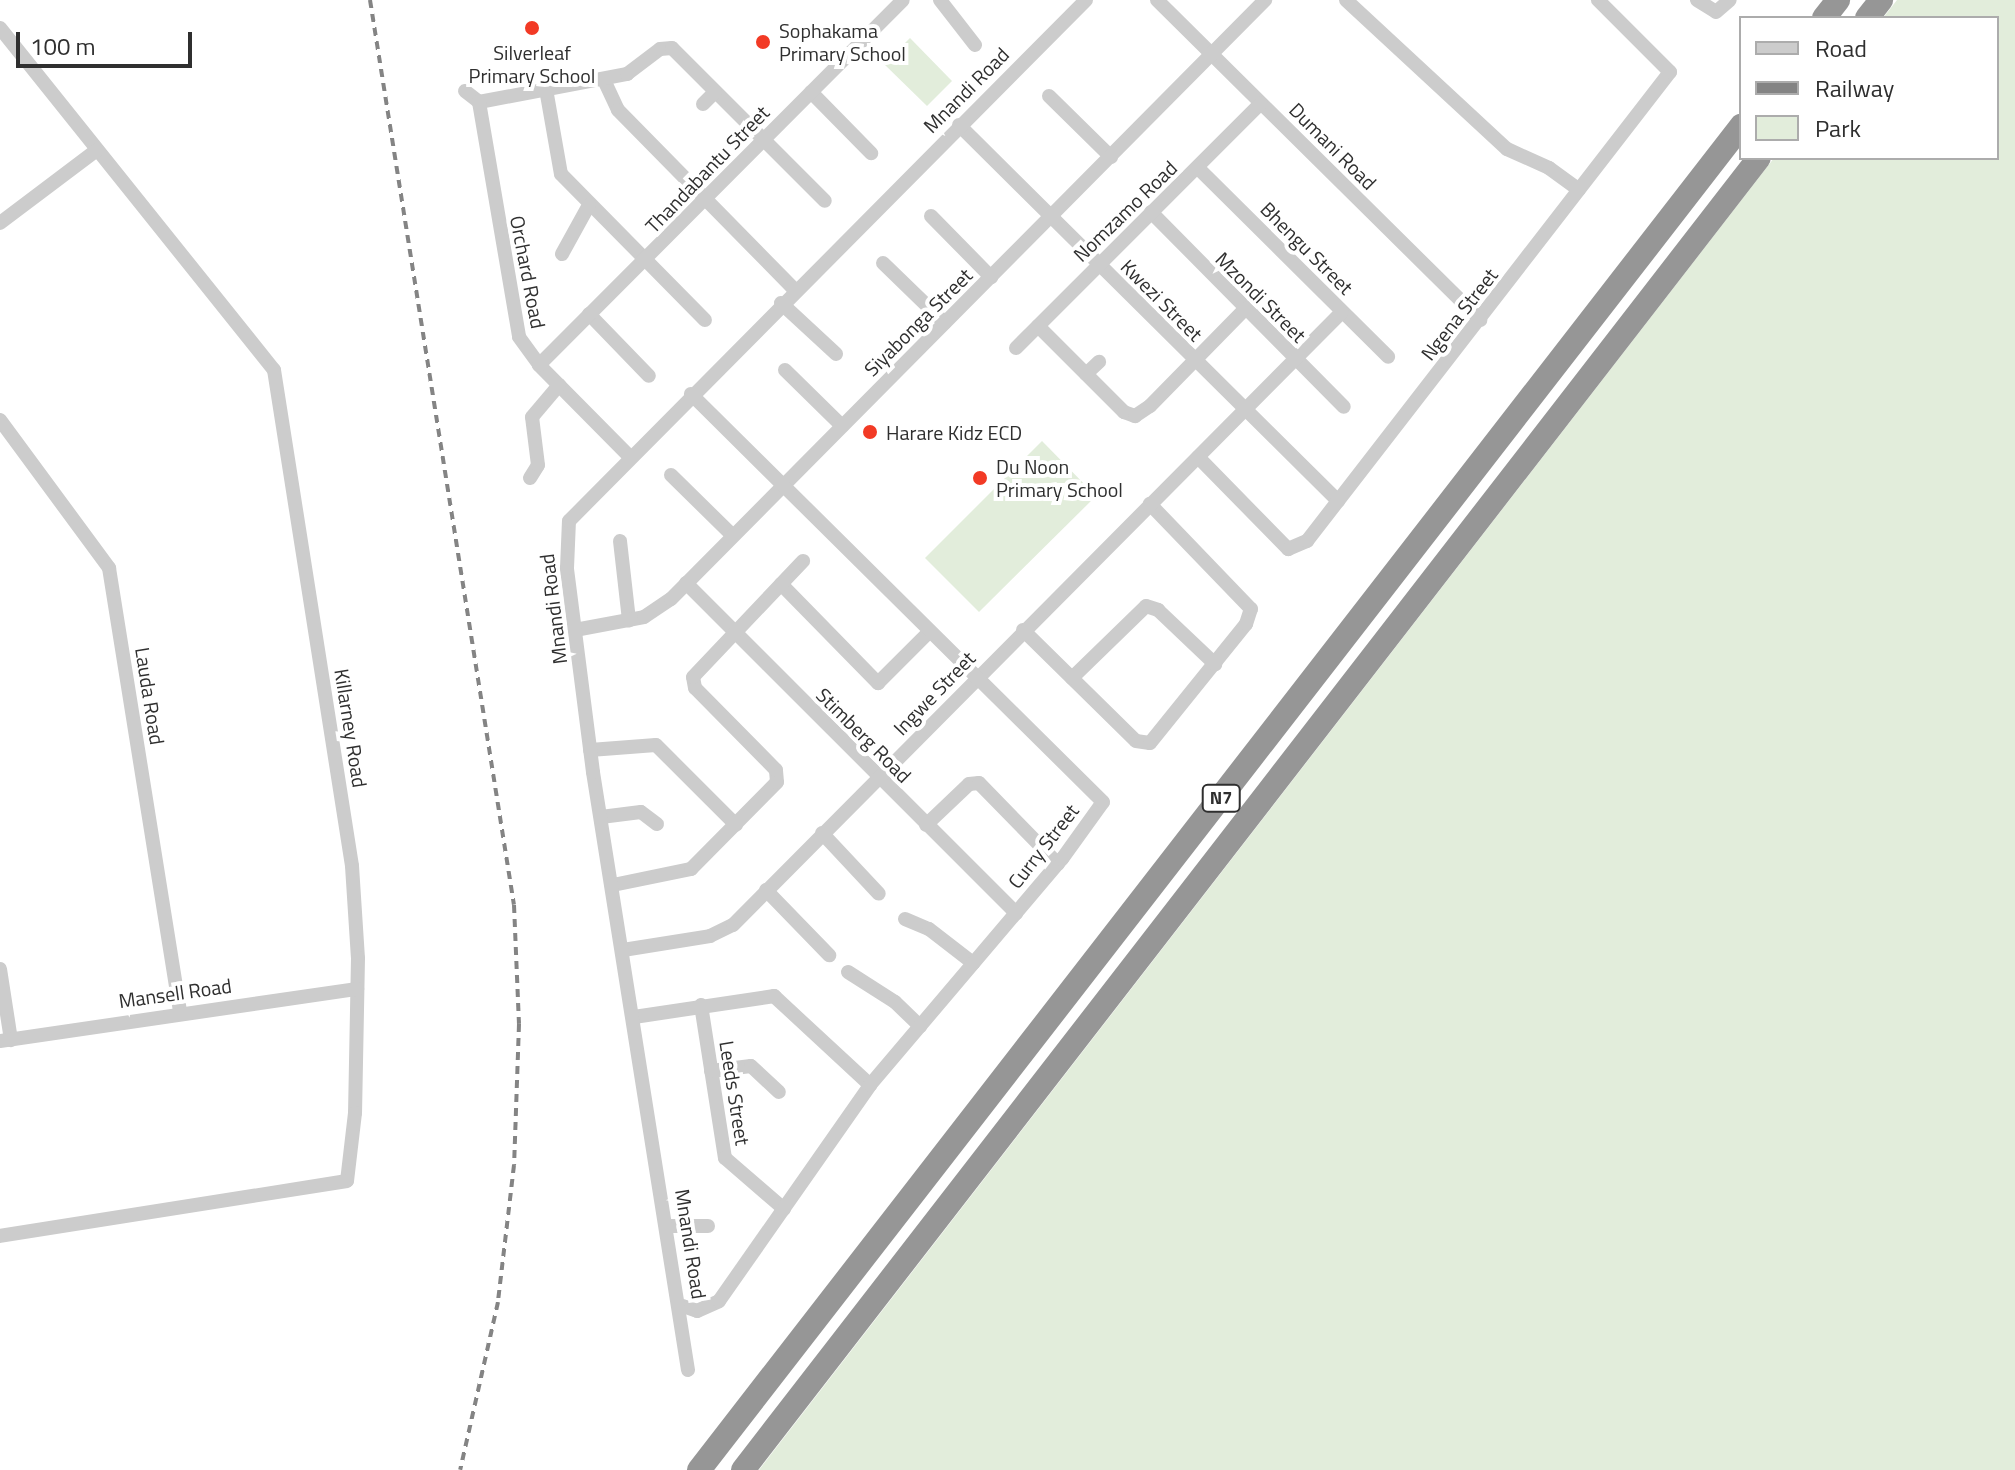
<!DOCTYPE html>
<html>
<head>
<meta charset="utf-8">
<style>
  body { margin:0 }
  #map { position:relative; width:2015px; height:1470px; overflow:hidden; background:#fff; font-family:"Titillium Web",sans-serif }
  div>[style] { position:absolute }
  .green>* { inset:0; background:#e2eddb }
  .street>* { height:14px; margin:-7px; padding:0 7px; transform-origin:7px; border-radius:7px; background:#ccc }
  .highway>* { height:24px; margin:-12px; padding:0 12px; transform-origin:12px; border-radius:12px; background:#969696 }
  .rail>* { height:4px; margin-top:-2px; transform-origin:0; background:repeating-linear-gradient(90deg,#848484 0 8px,transparent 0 14px) }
  .dots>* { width:22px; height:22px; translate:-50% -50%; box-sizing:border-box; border:4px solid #fff; border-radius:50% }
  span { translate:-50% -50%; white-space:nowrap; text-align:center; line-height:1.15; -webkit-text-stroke:8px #fff; paint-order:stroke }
  .shield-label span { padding:2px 6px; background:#fff; border:2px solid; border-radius:6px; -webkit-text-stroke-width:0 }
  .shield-label { font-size:18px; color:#2f2f2f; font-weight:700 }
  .poi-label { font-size:20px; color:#2f2f2f }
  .left { translate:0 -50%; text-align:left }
  .street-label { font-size:20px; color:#2f2f2f }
  .legend { position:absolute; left:1739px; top:16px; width:260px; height:144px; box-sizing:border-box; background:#fff; border:2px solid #acacac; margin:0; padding:10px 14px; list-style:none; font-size:24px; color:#2f2f2f }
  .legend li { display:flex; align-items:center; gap:16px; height:40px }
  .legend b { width:40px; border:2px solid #acacac }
  .scale { position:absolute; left:16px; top:32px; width:176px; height:36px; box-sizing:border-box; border:4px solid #2f2f2f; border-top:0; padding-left:10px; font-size:24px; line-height:28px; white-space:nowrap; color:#2f2f2f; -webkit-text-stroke:6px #fff; paint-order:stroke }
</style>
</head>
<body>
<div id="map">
  <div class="green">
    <i style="clip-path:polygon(1897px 0,2015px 0,2015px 1470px,759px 1470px,1774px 158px,1997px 158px,1997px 18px,1883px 18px)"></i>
    <i style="clip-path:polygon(910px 38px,952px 81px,927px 106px,884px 64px)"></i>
    <i style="clip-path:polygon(1042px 441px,1096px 496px,979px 612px,925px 558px)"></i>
  </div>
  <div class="street">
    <i style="left:940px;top:0;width:57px;rotate:52.1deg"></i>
    <i style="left:1157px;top:0;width:455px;rotate:44.7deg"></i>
    <i style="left:1346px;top:0;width:219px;rotate:42.8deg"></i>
    <i style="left:1507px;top:149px;width:46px;rotate:24.3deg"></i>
    <i style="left:1549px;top:168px;width:37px;rotate:36deg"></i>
    <i style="left:1697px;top:0;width:22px;rotate:32deg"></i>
    <i style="left:1716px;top:12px;width:18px;rotate:-41deg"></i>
    <i style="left:0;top:28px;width:438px;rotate:51.3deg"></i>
    <i style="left:274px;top:370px;width:502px;rotate:81.06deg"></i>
    <i style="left:352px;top:866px;width:92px;rotate:86.3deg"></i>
    <i style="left:358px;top:958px;width:155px;rotate:91.1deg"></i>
    <i style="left:355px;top:1113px;width:68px;rotate:96.7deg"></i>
    <i style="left:347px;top:1181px;width:351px;rotate:171deg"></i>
    <i style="left:604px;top:80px;width:33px;rotate:65deg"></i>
    <i style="left:618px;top:110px;width:252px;rotate:45.5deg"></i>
    <i style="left:546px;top:89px;width:86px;rotate:80deg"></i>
    <i style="left:561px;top:174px;width:205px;rotate:45.4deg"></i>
    <i style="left:465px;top:91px;width:18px;rotate:38deg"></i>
    <i style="left:811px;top:92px;width:86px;rotate:45.5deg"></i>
    <i style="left:1049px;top:96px;width:87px;rotate:44.5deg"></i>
    <i style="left:479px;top:102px;width:151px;rotate:-10.7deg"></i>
    <i style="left:627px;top:74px;width:41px;rotate:-37.1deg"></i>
    <i style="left:660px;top:49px;width:12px;rotate:-5deg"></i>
    <i style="left:672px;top:48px;width:216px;rotate:45deg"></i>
    <i style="left:479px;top:102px;width:238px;rotate:80.3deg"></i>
    <i style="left:519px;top:337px;width:34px;rotate:54deg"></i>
    <i style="left:539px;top:365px;width:128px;rotate:45.3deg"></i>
    <i style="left:703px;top:104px;width:17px;rotate:-45deg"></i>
    <i style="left:959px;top:125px;width:534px;rotate:44.77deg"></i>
    <i style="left:1198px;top:168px;width:268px;rotate:44.8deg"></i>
    <i style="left:1151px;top:212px;width:274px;rotate:45.3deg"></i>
    <i style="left:931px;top:216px;width:86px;rotate:45.5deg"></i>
    <i style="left:0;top:223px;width:121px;rotate:-37deg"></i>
    <i style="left:562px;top:254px;width:56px;rotate:-61.1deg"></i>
    <i style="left:883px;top:263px;width:86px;rotate:44.1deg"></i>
    <i style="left:781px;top:303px;width:75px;rotate:42.8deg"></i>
    <i style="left:589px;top:314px;width:86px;rotate:45.9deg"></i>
    <i style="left:1038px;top:326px;width:122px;rotate:45deg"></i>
    <i style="left:1124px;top:412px;width:12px;rotate:20deg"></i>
    <i style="left:1135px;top:416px;width:18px;rotate:-34deg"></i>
    <i style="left:1150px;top:406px;width:136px;rotate:-45.6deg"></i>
    <i style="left:1016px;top:348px;width:346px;rotate:-45deg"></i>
    <i style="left:539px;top:365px;width:515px;rotate:-45.08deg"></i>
    <i style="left:785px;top:370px;width:80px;rotate:44.5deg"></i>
    <i style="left:1086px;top:374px;width:18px;rotate:-43deg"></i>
    <i style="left:0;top:420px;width:184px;rotate:53.6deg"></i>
    <i style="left:109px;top:568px;width:450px;rotate:80.9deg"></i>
    <i style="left:1198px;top:457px;width:129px;rotate:45.6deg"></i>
    <i style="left:1288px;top:549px;width:21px;rotate:-23deg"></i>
    <i style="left:1307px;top:541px;width:593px;rotate:-52.26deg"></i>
    <i style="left:1670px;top:72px;width:102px;rotate:-135deg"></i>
    <i style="left:671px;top:475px;width:86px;rotate:44.5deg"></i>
    <i style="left:530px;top:478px;width:15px;rotate:-58deg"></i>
    <i style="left:538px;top:465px;width:48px;rotate:-97.1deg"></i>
    <i style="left:532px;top:417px;width:42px;rotate:-49.8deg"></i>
    <i style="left:620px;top:541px;width:80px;rotate:83.5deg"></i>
    <i style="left:686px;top:583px;width:467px;rotate:45deg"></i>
    <i style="left:781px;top:584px;width:139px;rotate:45.6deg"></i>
    <i style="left:878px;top:683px;width:72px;rotate:-45deg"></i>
    <i style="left:575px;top:630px;width:70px;rotate:-10.7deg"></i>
    <i style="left:644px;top:617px;width:32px;rotate:-34deg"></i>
    <i style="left:671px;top:599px;width:844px;rotate:-45.24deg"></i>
    <i style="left:1023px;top:630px;width:158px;rotate:44.5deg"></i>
    <i style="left:1136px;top:741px;width:14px;rotate:8deg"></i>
    <i style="left:1150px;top:743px;width:153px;rotate:-51.1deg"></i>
    <i style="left:1246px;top:624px;width:16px;rotate:-72deg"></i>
    <i style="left:1251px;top:609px;width:146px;rotate:-133.9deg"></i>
    <i style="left:1072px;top:678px;width:103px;rotate:-44.2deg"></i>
    <i style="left:1146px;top:606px;width:13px;rotate:18deg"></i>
    <i style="left:1158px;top:610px;width:79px;rotate:43.5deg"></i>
    <i style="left:590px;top:750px;width:66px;rotate:-4.3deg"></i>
    <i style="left:656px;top:745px;width:113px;rotate:45deg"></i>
    <i style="left:601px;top:817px;width:40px;rotate:-7.1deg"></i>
    <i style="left:641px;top:812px;width:20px;rotate:37deg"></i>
    <i style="left:926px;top:825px;width:59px;rotate:-43.6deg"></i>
    <i style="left:969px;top:784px;width:10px;rotate:-6deg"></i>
    <i style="left:979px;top:783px;width:113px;rotate:45.7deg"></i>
    <i style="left:822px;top:833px;width:83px;rotate:46.9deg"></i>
    <i style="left:613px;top:885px;width:80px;rotate:-11.6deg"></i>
    <i style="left:691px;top:869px;width:122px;rotate:-45.3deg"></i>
    <i style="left:777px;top:782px;width:12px;rotate:-95deg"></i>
    <i style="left:776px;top:770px;width:115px;rotate:-134.6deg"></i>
    <i style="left:695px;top:688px;width:11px;rotate:-100deg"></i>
    <i style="left:693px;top:677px;width:160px;rotate:-46.5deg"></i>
    <i style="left:766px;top:890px;width:91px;rotate:45.9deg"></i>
    <i style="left:905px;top:919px;width:26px;rotate:23deg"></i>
    <i style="left:929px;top:929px;width:56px;rotate:37.7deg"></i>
    <i style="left:623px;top:950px;width:88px;rotate:-9.1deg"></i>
    <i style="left:710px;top:936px;width:25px;rotate:-26deg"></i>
    <i style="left:733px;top:925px;width:864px;rotate:-45.19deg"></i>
    <i style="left:0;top:969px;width:72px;rotate:81.2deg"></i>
    <i style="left:848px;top:972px;width:56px;rotate:32.6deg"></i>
    <i style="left:895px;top:1002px;width:35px;rotate:44deg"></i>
    <i style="left:701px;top:1005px;width:155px;rotate:81.1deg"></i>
    <i style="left:725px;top:1158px;width:78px;rotate:40.8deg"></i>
    <i style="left:634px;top:1017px;width:142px;rotate:-8.5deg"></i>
    <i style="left:774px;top:996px;width:131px;rotate:42.8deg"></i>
    <i style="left:0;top:1041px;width:361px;rotate:-8.3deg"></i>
    <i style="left:711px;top:1071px;width:40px;rotate:-7.1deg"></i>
    <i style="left:751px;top:1066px;width:38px;rotate:43deg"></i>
    <i style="left:669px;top:1226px;width:39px"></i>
    <i style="left:680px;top:1305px;width:18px;rotate:19deg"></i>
    <i style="left:697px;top:1311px;width:24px;rotate:-24deg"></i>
    <i style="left:719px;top:1301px;width:264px;rotate:-55deg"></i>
    <i style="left:870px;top:1085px;width:297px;rotate:-49.7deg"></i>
    <i style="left:1062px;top:859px;width:70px;rotate:-54.3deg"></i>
    <i style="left:1103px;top:802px;width:580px;rotate:-135.28deg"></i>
    <i style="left:688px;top:1370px;width:605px;rotate:-99.03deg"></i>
    <i style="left:593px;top:772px;width:206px;rotate:-97.3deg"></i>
    <i style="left:567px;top:568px;width:47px;rotate:-87.6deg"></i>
    <i style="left:569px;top:521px;width:734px;rotate:-45.22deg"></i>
  </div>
  <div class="highway">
    <i style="left:1824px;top:18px;width:23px;rotate:-52deg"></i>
    <i style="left:1867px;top:18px;width:23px;rotate:-52deg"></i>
    <i style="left:699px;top:1470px;width:1701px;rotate:-52.21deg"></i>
    <i style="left:743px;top:1470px;width:1659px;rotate:-52.25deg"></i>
  </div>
  <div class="rail">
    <i style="left:370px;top:0;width:916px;rotate:80.96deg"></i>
    <i style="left:514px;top:905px;width:119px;rotate:87.6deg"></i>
    <i style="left:519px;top:1024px;width:141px;rotate:92deg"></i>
    <i style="left:514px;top:1165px;width:138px;rotate:96.7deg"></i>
    <i style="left:498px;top:1302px;width:172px;rotate:102.7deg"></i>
  </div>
  <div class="dots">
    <i style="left:532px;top:28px;background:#f23a25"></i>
    <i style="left:763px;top:42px;background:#f23a25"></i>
    <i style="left:870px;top:432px;background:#f23a25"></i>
    <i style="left:980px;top:478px;background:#f23a25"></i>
  </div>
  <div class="shield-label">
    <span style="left:1221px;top:798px">N7</span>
  </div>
  <div class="poi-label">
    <span class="left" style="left:779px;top:42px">Sophakama<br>Primary School</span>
    <span style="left:532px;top:64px">Silverleaf<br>Primary School</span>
    <span class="left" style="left:886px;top:432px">Harare Kidz ECD</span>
    <span class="left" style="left:996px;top:478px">Du Noon<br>Primary School</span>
  </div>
  <div class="street-label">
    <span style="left:966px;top:90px;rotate:-45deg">Mnandi Road</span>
    <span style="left:1333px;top:146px;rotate:45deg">Dumani Road</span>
    <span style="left:707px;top:169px;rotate:-46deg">Thandabantu Street</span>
    <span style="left:1125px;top:211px;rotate:-44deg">Nomzamo Road</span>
    <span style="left:1307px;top:248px;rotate:45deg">Bhengu Street</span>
    <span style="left:528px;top:272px;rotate:79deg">Orchard Road</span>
    <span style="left:1261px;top:297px;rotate:45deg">Mzondi Street</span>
    <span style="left:1162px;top:300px;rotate:45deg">Kwezi Street</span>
    <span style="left:1459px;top:314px;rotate:-52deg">Ngena Street</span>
    <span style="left:918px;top:322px;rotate:-45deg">Siyabonga Street</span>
    <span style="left:553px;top:609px;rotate:-97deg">Mnandi Road</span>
    <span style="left:934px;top:693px;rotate:-46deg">Ingwe Street</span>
    <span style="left:150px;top:696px;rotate:81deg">Lauda Road</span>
    <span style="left:351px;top:728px;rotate:81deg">Killarney Road</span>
    <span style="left:864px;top:735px;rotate:45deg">Stimberg Road</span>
    <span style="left:1043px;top:846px;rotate:-52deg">Curry Street</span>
    <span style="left:175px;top:993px;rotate:-8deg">Mansell Road</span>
    <span style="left:735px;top:1093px;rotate:81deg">Leeds Street</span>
    <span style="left:691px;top:1244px;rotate:81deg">Mnandi Road</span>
  </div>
  <ul class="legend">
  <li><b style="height:10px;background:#ccc"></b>Road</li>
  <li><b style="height:10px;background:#848484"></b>Railway</li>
  <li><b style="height:22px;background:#e2eddb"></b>Park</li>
  </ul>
  <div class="scale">100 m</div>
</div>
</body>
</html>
